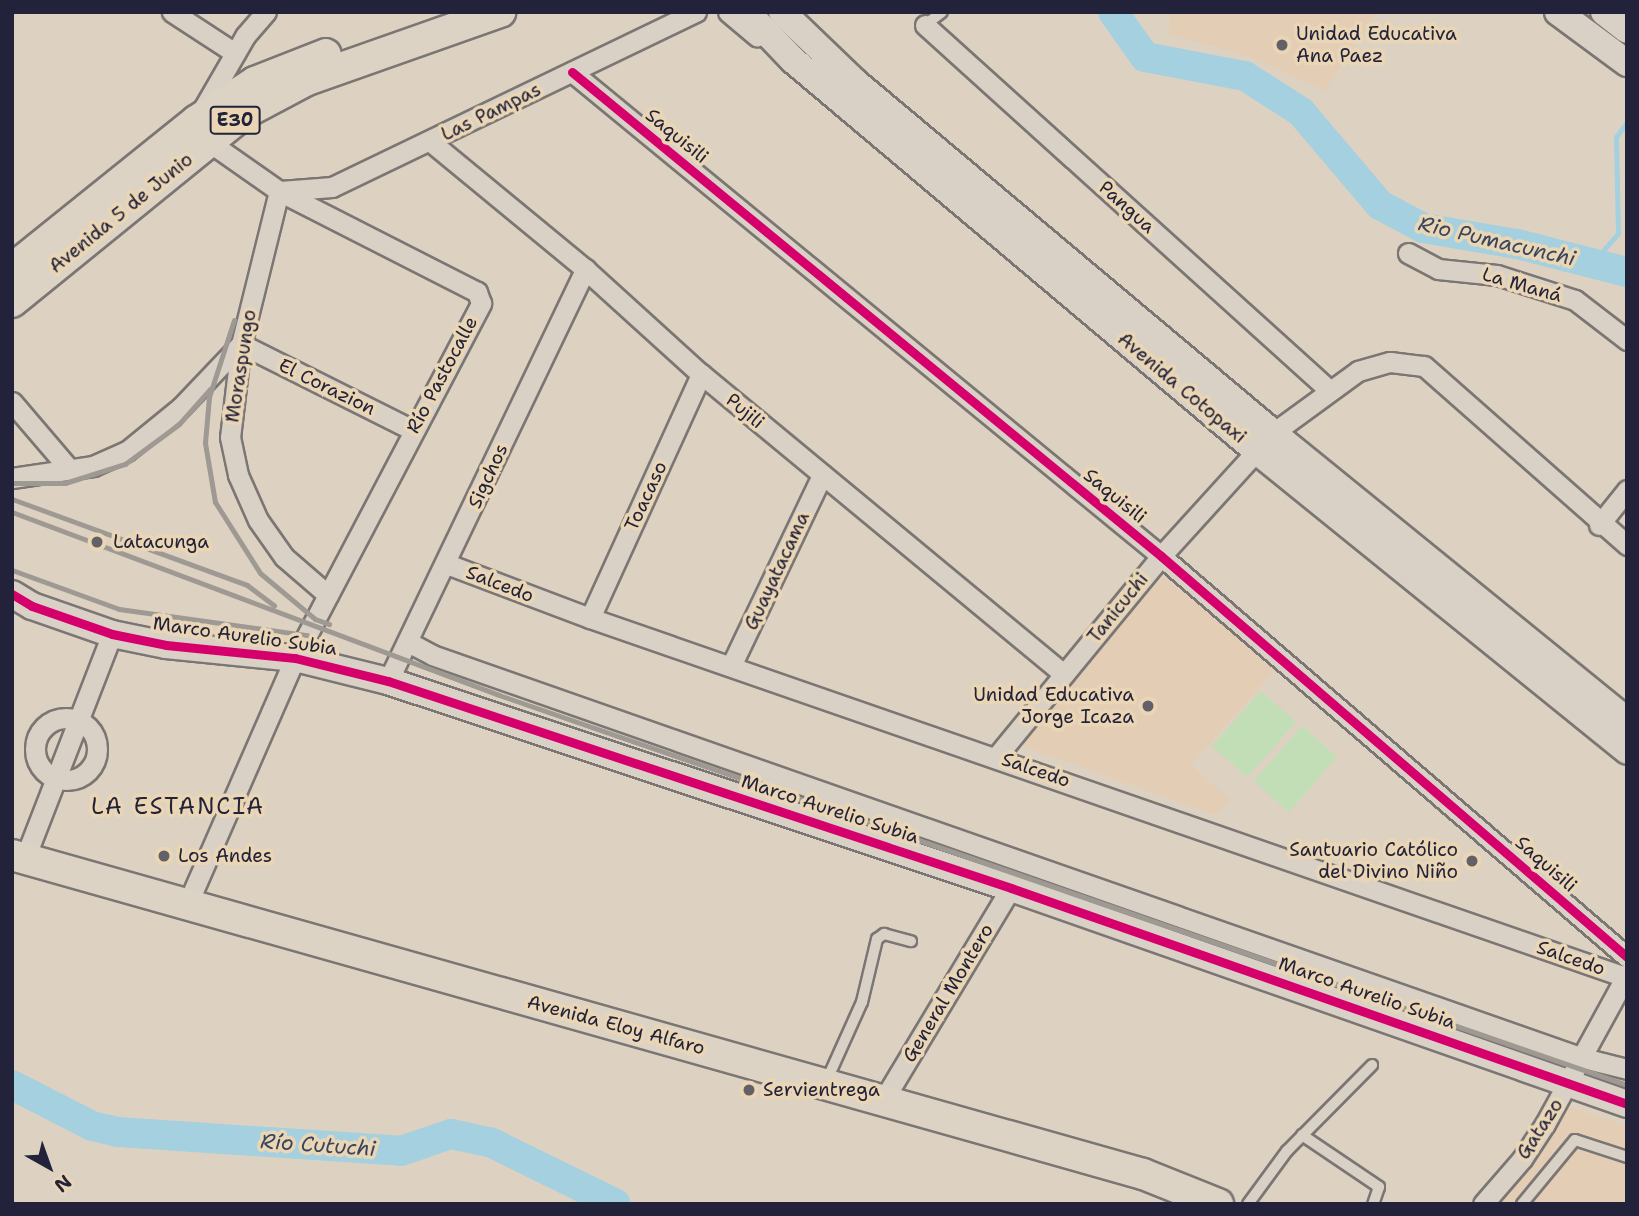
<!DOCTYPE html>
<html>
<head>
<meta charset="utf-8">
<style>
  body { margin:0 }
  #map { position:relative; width:1639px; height:1216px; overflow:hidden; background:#ddd2c1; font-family:"Shantell Sans",sans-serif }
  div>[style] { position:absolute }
  .built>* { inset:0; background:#e3cdb5 }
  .green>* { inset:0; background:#c2deb7 }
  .stream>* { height:5px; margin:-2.5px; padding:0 2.5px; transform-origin:2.5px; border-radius:2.5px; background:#a4d0df }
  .river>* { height:30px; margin:-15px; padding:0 15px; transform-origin:15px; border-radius:15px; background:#a4d0df }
  .roads { filter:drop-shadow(2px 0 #7b7673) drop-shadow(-2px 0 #7b7673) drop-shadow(0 2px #7b7673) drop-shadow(0 -2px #7b7673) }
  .lane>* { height:10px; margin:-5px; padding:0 5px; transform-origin:5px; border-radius:5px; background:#d9d1c5 }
  .street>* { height:19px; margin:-9.5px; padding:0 9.5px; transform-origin:9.5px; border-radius:9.5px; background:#d9d1c5 }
  .street>.ring { margin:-9.5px; padding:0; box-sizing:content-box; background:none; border:19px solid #d9d1c5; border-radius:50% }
  .secondary>* { height:26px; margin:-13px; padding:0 13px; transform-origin:13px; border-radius:13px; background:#d9d1c5 }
  .primary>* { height:30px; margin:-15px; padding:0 15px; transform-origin:15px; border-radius:15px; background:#dcd3c5 }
  .rail>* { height:5px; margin:-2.5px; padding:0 2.5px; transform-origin:2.5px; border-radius:2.5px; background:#9e9993 }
  .cycleway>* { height:9px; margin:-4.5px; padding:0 4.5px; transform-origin:4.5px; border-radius:4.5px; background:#d6006c }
  .dots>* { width:19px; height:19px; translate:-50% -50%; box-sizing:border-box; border:4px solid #ead6b4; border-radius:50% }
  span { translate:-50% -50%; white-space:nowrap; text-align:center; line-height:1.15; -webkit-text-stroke:7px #ead6b4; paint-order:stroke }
  .shield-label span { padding:2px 5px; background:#ead6b4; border:2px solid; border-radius:5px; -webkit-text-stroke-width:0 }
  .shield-label { font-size:18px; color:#22223b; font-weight:700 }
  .poi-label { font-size:19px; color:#22223b }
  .left { translate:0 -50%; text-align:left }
  .right { translate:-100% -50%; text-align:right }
  .street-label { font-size:19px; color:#22223b }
  .water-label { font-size:21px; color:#37455e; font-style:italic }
  .quarter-label { font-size:23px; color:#22223b; letter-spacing:2px }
  .frame { position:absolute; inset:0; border:14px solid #22223b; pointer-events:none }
  .north { position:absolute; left:14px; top:1132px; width:70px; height:70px; -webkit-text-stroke:5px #ead6b4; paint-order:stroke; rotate:140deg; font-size:19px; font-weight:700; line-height:28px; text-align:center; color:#22223b }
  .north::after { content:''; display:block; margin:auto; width:24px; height:32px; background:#22223b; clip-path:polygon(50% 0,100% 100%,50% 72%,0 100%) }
</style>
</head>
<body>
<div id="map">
  <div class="built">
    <i style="clip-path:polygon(1171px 12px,1377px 12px,1325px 91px,1248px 56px,1168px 34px)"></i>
    <i style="clip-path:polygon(1162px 576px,1277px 667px,1191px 765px,1230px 800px,1215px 815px,1021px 745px)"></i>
    <i style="clip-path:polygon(1569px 1107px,1627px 1126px,1627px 1204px,1494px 1204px)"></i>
  </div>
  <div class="green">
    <i style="clip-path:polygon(1261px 691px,1296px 722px,1247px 777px,1212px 746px)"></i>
    <i style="clip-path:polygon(1302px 726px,1337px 757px,1289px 812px,1254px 781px)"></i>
  </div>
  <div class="stream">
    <i style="left:1594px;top:261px;width:37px;rotate:-49deg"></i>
    <i style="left:1618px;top:233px;width:96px;rotate:-91.2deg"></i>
    <i style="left:1616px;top:137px;width:19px;rotate:-54deg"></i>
  </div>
  <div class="river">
    <i style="left:1113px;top:12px;width:55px;rotate:54.6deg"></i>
    <i style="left:1145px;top:57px;width:102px;rotate:10.8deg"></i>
    <i style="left:1245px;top:76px;width:67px;rotate:32.7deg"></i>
    <i style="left:1301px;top:112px;width:122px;rotate:49.7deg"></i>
    <i style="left:1380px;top:205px;width:49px;rotate:28.1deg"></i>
    <i style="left:1423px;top:228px;width:95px;rotate:9.7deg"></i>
    <i style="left:1517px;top:244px;width:114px;rotate:14.3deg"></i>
    <i style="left:12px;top:1085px;width:90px;rotate:27.1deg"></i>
    <i style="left:92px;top:1126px;width:27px;rotate:13deg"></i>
    <i style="left:118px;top:1132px;width:284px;rotate:3.8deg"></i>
    <i style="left:401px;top:1151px;width:53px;rotate:-18.8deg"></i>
    <i style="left:451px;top:1134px;width:40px;rotate:12deg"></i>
    <i style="left:490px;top:1142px;width:140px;rotate:26.2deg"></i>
  </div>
  <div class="roads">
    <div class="lane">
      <i style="left:925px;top:25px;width:21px;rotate:-37deg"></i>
      <i style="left:826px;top:1082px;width:88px;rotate:-65.8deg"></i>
      <i style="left:862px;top:1002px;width:65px;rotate:-76.6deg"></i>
      <i style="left:877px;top:939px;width:9px;rotate:-36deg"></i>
      <i style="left:884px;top:934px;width:28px;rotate:15deg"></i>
      <i style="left:1302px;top:1135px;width:93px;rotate:34deg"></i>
      <i style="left:1379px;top:1187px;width:18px;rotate:109deg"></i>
      <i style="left:1248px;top:1204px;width:66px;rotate:-53.7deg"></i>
      <i style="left:1287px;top:1151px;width:121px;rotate:-45.3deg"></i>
      <i style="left:1522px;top:1204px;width:83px;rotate:-50.4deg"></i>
      <i style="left:1575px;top:1140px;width:55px;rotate:18.1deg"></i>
    </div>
    <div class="street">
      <i style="left:172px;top:12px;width:75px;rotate:33.1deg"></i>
      <i style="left:728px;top:12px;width:38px;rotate:40deg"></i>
      <i style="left:925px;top:25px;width:543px;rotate:42.09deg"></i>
      <i style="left:572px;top:72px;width:762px;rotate:39.41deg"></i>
      <i style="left:1161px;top:556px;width:615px;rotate:40.71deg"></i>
      <i style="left:431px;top:142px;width:200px;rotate:39.5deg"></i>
      <i style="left:585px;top:269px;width:156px;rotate:42.2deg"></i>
      <i style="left:701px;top:374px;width:471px;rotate:39.6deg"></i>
      <i style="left:279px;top:191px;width:158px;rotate:103.9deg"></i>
      <i style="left:241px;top:344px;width:94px;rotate:96.7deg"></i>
      <i style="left:230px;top:437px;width:39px;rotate:78deg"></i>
      <i style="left:238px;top:475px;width:49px;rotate:66deg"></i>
      <i style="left:258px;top:520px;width:45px;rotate:54.9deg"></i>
      <i style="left:284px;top:557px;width:58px;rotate:40.8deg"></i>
      <i style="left:280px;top:191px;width:52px;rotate:-4.4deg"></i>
      <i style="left:332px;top:187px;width:404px;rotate:-25.7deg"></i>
      <i style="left:1408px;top:253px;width:34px;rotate:28deg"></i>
      <i style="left:1438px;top:269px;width:59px;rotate:5.8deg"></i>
      <i style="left:1497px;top:275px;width:82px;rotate:17.8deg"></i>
      <i style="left:1575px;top:300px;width:66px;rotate:37.6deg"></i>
      <i style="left:12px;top:402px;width:89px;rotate:49.5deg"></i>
      <i style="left:12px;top:478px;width:82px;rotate:-8.4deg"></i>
      <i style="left:93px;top:466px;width:37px;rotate:-24deg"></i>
      <i style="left:127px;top:451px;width:70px;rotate:-39.2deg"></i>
      <i style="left:181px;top:407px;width:87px;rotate:-46.4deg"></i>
      <i style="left:241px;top:344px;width:192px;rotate:26.6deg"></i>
      <i style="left:1599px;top:525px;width:45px;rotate:-51.3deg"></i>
      <i style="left:447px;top:564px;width:153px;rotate:20.7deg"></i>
      <i style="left:590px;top:618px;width:1095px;rotate:19.13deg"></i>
      <i style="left:590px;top:618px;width:268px;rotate:-65.5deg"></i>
      <i style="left:408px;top:642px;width:27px;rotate:28deg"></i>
      <i style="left:432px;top:655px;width:1220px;rotate:19.3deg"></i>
      <i style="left:1583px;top:1058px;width:45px;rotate:14deg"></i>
      <i style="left:731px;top:666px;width:212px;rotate:-64.5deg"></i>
      <i style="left:388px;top:681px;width:457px;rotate:-64.4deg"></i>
      <i class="ring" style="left:35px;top:718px;width:43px;height:43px"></i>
      <i style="left:997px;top:756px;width:259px;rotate:-50.6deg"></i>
      <i style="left:1161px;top:556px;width:166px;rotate:-47.7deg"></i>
      <i style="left:1273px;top:433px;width:105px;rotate:-36.1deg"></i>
      <i style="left:1358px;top:371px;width:33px;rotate:-16deg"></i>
      <i style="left:1390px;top:362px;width:34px;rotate:7deg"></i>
      <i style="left:1424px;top:366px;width:271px;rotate:41.4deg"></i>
      <i style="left:25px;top:858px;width:240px;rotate:-68.8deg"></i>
      <i style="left:187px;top:905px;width:270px;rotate:-66.4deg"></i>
      <i style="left:295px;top:658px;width:401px;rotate:-62.3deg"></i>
      <i style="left:481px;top:303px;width:12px;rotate:-110deg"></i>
      <i style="left:477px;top:292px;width:222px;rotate:-153deg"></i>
      <i style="left:279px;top:191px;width:85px;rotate:-145deg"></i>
      <i style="left:209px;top:142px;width:25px;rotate:-122deg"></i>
      <i style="left:196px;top:121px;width:98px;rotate:-60deg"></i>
      <i style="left:245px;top:36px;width:32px;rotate:-49deg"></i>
      <i style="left:884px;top:1099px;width:246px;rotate:-59deg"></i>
      <i style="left:1483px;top:1204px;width:60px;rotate:-49.1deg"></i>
      <i style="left:1522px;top:1159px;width:42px;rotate:-56.7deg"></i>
      <i style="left:1545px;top:1124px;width:171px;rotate:-61.3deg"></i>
    </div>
    <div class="secondary">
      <i style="left:747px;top:12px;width:66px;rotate:46.2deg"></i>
      <i style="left:793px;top:60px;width:607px;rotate:40.12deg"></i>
      <i style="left:1257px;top:451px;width:476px;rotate:39deg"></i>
      <i style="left:782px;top:12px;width:103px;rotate:43.8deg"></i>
      <i style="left:856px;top:83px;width:544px;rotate:40.01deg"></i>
      <i style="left:1273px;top:433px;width:456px;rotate:39.1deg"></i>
      <i style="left:1558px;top:12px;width:86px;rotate:36.5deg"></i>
      <i style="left:1604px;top:12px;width:29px;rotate:38deg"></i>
      <i style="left:12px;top:594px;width:23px;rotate:31deg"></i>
      <i style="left:32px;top:606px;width:85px;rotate:19.3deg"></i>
      <i style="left:112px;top:634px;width:55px;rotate:11.5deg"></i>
      <i style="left:166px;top:645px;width:130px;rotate:5.8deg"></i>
      <i style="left:295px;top:658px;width:96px;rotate:13.9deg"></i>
      <i style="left:388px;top:681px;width:656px;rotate:18.38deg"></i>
      <i style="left:1011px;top:888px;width:653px;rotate:19.32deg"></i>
    </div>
    <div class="primary">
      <i style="left:12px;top:269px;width:236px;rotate:-38.8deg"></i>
      <i style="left:196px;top:121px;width:71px;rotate:-33.5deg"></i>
      <i style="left:255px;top:82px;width:76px;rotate:-21.5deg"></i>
      <i style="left:12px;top:302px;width:298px;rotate:-39.1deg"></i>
      <i style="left:243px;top:114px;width:72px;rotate:-28deg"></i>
      <i style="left:307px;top:80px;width:205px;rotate:-19.4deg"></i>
      <i style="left:12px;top:855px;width:1175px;rotate:15.75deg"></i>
      <i style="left:1143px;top:1174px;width:81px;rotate:21.8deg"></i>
    </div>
  </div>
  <div class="rail">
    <i style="left:234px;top:320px;width:81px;rotate:108deg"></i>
    <i style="left:209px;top:397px;width:46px;rotate:95deg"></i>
    <i style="left:205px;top:443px;width:60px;rotate:80.4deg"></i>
    <i style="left:215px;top:502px;width:84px;rotate:57.6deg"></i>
    <i style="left:260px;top:573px;width:72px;rotate:39.9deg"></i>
    <i style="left:315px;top:619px;width:15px;rotate:20deg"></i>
    <i style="left:12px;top:483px;width:53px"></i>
    <i style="left:65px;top:483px;width:63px;rotate:-17.6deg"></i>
    <i style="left:125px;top:464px;width:67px;rotate:-36.5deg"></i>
    <i style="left:179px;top:424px;width:47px;rotate:-48.5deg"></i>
    <i style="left:12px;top:499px;width:250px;rotate:20.1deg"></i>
    <i style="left:247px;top:585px;width:34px;rotate:37deg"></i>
    <i style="left:12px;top:512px;width:520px;rotate:20.59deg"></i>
    <i style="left:499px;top:695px;width:1194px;rotate:19.07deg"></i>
    <i style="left:12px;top:570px;width:114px;rotate:20deg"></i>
    <i style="left:119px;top:609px;width:190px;rotate:7.9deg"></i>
  </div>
  <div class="cycleway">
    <i style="left:572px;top:72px;width:762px;rotate:39.41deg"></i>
    <i style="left:1161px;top:556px;width:615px;rotate:40.71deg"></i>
    <i style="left:12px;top:594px;width:23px;rotate:31deg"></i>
    <i style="left:32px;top:606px;width:85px;rotate:19.3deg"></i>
    <i style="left:112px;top:634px;width:55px;rotate:11.5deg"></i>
    <i style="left:166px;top:645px;width:130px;rotate:5.8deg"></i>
    <i style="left:295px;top:658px;width:96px;rotate:13.9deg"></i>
    <i style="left:388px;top:681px;width:656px;rotate:18.38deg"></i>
    <i style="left:1011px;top:888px;width:653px;rotate:19.32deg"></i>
  </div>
  <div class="dots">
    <i style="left:1282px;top:45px;background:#63606a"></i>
    <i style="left:97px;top:542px;background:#63606a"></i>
    <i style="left:1148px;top:706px;background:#63606a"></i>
    <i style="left:164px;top:856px;background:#63606a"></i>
    <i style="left:1472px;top:861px;background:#63606a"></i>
    <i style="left:749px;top:1090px;background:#63606a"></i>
  </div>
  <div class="shield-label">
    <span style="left:235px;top:120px">E30</span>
  </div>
  <div class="poi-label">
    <span class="left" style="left:1296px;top:45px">Unidad Educativa<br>Ana Paez</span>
    <span class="left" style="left:113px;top:542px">Latacunga</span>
    <span class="right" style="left:1134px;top:706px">Unidad Educativa<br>Jorge Icaza</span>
    <span class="right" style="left:1458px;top:861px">Santuario Católico<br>del Divino Niño</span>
    <span class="left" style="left:178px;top:856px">Los Andes</span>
    <span class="left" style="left:763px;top:1090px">Servientrega</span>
  </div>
  <div class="street-label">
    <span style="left:491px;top:112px;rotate:-26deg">Las Pampas</span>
    <span style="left:677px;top:136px;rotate:39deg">Saquisili</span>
    <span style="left:1127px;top:207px;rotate:42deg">Pangua</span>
    <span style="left:121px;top:213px;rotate:-39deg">Avenida 5 de Junio</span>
    <span style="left:1522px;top:285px;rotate:16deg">La Maná</span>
    <span style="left:241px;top:366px;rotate:-81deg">Moraspungo</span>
    <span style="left:442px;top:375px;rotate:-62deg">Río Pastocalle</span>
    <span style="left:327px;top:387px;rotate:26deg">El Corazion</span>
    <span style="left:1182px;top:388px;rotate:40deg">Avenida Cotopaxi</span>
    <span style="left:745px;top:411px;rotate:40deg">Pujili</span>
    <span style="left:488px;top:476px;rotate:-65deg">Sigchos</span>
    <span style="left:646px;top:496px;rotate:-65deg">Toacaso</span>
    <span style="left:1115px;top:496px;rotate:39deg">Saquisili</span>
    <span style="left:777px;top:571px;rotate:-65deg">Guayatacama</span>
    <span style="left:500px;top:584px;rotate:21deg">Salcedo</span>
    <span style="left:1118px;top:608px;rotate:-51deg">Tanicuchi</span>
    <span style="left:245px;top:636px;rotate:8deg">Marco Aurelio Subia</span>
    <span style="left:1036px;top:770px;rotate:19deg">Salcedo</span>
    <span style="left:830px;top:809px;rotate:18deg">Marco Aurelio Subia</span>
    <span style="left:1546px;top:864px;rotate:41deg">Saquisili</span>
    <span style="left:1571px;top:958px;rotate:19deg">Salcedo</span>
    <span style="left:948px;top:993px;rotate:-59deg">General Montero</span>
    <span style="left:1367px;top:993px;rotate:19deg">Marco Aurelio Subia</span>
    <span style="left:616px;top:1025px;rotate:15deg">Avenida Eloy Alfaro</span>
    <span style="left:1540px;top:1129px;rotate:-57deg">Gatazo</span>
  </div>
  <div class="water-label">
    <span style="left:1497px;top:241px;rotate:13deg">Rio Pumacunchi</span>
    <span style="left:318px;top:1145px;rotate:4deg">Río Cutuchi</span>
  </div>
  <div class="quarter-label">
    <span style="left:178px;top:806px">LA ESTANCIA</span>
  </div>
  <div class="frame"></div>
  <div class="north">N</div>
</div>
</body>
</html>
